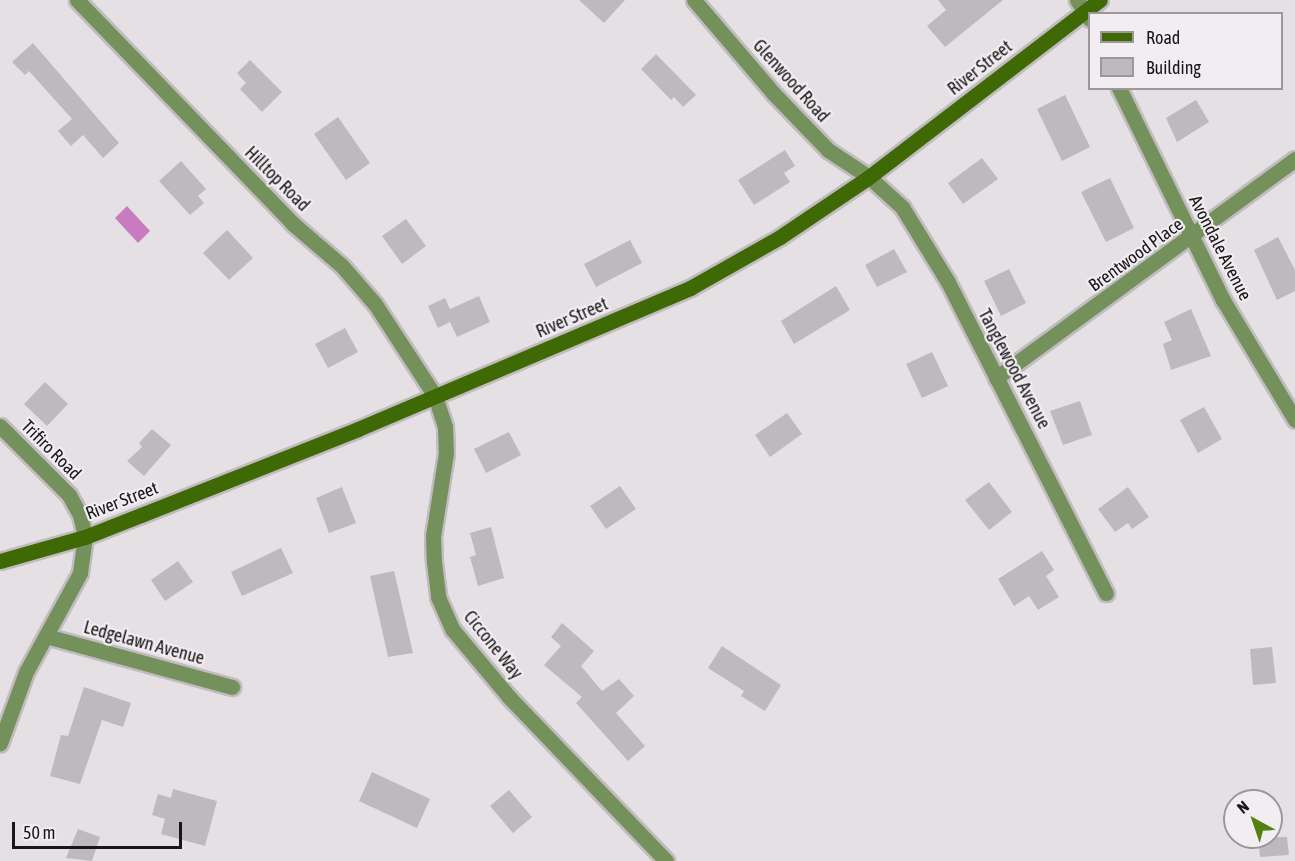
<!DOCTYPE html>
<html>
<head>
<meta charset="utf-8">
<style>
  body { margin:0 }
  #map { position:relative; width:1295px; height:861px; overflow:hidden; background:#e5e0e4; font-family:"Asap Condensed",sans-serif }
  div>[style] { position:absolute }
  .water>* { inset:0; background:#c87cbf }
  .building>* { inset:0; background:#bdb9bc }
  .roads { filter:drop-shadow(2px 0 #c0bcbf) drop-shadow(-2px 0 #c0bcbf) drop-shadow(0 2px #c0bcbf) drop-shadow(0 -2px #c0bcbf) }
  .street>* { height:15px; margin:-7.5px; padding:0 7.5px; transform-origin:7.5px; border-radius:7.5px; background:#74915b }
  .secondary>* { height:15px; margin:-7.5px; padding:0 7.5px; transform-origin:7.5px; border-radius:7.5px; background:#3f6905 }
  span { translate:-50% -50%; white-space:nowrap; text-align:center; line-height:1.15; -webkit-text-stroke:4.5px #f2edf1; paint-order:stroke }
  .street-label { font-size:18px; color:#181618 }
  .legend { position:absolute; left:1088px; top:12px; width:195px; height:78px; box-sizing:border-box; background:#f2edf1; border:2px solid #9b979a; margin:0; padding:8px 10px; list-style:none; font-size:18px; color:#181618 }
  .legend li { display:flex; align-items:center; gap:12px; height:30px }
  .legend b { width:30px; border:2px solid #9b979a }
  .north { position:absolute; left:1223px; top:789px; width:60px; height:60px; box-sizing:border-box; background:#f2edf1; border:2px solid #9b979a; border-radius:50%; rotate:320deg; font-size:16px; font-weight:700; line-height:24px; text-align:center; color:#181618 }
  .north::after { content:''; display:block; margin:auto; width:21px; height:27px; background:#508111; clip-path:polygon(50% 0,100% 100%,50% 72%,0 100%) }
  .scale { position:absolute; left:12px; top:822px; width:170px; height:27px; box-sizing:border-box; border:3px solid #181618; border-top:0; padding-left:8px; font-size:18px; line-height:21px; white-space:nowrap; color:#181618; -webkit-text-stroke:4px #f2edf1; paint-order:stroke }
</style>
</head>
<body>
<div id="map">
  <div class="water">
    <i style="clip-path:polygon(127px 206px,150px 231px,138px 243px,115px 218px)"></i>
  </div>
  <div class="building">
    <i style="clip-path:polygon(579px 0,625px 0,604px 23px)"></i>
    <i style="clip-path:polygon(938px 0,1003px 0,945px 47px,927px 26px,946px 10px)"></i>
    <i style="clip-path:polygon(33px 43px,119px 143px,103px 158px,83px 135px,71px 146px,58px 131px,72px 119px,29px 71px,25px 75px,12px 62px)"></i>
    <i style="clip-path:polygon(656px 54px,696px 95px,683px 107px,674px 97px,671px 100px,641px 69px)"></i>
    <i style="clip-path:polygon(250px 60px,282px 92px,262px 112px,240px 89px,246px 83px,237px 73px)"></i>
    <i style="clip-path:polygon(1065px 95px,1090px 147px,1062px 161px,1037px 109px)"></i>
    <i style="clip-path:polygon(1196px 100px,1209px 122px,1177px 142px,1166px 118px)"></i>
    <i style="clip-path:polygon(338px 117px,370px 163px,346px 180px,314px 134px)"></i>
    <i style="clip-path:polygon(785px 150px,795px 166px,784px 173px,790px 182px,754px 205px,738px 180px)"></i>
    <i style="clip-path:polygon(982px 158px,998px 179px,963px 204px,948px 183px)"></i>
    <i style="clip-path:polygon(181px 161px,206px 189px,198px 196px,204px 203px,190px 215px,159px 181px)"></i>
    <i style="clip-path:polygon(1110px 178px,1134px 228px,1106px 242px,1081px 192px)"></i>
    <i style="clip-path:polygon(406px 219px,426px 246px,402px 264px,382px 236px)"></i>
    <i style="clip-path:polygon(227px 230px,253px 258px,229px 280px,203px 253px)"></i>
    <i style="clip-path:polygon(1278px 237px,1295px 270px,1295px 291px,1277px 300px,1254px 250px)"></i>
    <i style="clip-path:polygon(630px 240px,642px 263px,596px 287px,584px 264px)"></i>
    <i style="clip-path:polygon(894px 249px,907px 272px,877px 287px,865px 265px)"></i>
    <i style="clip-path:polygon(1009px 269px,1026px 303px,1001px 316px,984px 281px)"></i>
    <i style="clip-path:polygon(836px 286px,850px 310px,794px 344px,781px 321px)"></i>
    <i style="clip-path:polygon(479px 296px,490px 322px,457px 337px,450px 322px,438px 328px,428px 306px,445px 298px,450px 309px)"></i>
    <i style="clip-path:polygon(1191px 309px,1211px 356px,1171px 370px,1163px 344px,1172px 340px,1164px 322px)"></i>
    <i style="clip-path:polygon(345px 328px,358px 352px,328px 368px,315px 344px)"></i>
    <i style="clip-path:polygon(932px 352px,948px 386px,922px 398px,906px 364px)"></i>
    <i style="clip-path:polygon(45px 382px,68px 404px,47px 426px,24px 404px)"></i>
    <i style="clip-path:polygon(1080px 401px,1092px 435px,1063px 445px,1050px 411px)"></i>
    <i style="clip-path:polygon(1204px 407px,1222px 439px,1198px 453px,1180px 420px)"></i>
    <i style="clip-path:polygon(787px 413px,802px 434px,770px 457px,755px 435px)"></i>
    <i style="clip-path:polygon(152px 429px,171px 445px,144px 476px,127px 461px,142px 447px,139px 443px)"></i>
    <i style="clip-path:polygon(509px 432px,521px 455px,486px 473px,474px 449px)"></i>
    <i style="clip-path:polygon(989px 482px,1012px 512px,989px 530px,965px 500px)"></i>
    <i style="clip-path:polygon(620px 486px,636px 509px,606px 529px,590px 506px)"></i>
    <i style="clip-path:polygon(342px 487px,356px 523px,329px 533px,316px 498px)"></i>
    <i style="clip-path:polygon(1128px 487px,1149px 517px,1132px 529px,1128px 523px,1115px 532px,1098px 509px)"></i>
    <i style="clip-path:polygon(491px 527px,504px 578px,478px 586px,470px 557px,476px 555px,470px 533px)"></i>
    <i style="clip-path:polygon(281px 548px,293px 573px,242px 596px,231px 572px)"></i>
    <i style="clip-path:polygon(1042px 551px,1054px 570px,1046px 576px,1059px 597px,1038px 610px,1029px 596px,1014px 606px,998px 579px)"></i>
    <i style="clip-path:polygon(178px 561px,193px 582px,165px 601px,151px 580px)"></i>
    <i style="clip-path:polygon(394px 571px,413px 653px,388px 657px,370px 576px)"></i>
    <i style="clip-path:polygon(562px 623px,594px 651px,581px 666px,602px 691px,619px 679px,634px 696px,616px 713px,645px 746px,628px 761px,576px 703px,582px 697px,544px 665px,561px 646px,551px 637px)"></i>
    <i style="clip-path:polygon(722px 646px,781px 685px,765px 711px,741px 696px,744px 691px,708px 668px)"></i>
    <i style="clip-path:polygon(1272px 647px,1276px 683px,1253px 685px,1250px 649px)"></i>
    <i style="clip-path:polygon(84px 687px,131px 703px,123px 727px,102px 720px,80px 784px,50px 776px,61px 735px,68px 736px)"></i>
    <i style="clip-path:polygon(372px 772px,430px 799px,417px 828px,359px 801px)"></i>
    <i style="clip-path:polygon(173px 789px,217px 801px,205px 846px,161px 834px,165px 819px,152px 815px,158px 794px,171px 798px)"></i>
    <i style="clip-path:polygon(509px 790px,532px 817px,513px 833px,490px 806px)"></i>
    <i style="clip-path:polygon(78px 829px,100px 837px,92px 861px,66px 858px)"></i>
    <i style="clip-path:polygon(1258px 837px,1287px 837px,1289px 855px,1260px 857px)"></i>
  </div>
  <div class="roads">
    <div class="street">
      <i style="left:77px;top:0;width:310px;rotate:46deg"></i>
      <i style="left:292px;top:223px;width:66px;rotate:40.7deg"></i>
      <i style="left:342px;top:266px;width:50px;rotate:49deg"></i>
      <i style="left:375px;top:304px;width:110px;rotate:56.9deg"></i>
      <i style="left:435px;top:396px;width:33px;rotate:72deg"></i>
      <i style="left:445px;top:427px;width:26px;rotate:88deg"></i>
      <i style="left:446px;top:453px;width:84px;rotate:98.9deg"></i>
      <i style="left:433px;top:536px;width:26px;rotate:88deg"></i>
      <i style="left:434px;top:562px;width:35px;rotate:83deg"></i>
      <i style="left:438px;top:597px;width:36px;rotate:66deg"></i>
      <i style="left:453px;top:630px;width:87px;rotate:50.1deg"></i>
      <i style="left:509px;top:697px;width:227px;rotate:46.2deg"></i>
      <i style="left:694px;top:0;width:123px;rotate:49.6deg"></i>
      <i style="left:774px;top:94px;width:78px;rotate:46deg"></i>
      <i style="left:828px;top:150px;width:49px;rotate:33.4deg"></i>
      <i style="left:869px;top:177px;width:45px;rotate:42.3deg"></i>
      <i style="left:902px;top:207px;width:88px;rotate:58.5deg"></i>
      <i style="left:948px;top:282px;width:349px;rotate:63.1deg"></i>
      <i style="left:1077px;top:0;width:23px;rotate:56deg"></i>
      <i style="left:1119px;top:88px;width:236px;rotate:63.9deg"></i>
      <i style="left:1223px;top:300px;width:140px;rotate:59deg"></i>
      <i style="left:996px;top:378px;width:371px;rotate:-36.2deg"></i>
      <i style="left:0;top:426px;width:98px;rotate:45deg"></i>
      <i style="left:69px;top:495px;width:23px;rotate:61deg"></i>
      <i style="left:80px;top:515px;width:23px;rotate:77deg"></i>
      <i style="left:85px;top:537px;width:36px;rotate:98deg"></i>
      <i style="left:80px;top:573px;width:113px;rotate:118.6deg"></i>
      <i style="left:26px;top:672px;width:76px;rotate:110.1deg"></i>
      <i style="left:46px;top:636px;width:193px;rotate:15.3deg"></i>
    </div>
    <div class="secondary">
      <i style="left:0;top:561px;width:88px;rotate:-15.8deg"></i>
      <i style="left:85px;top:537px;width:60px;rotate:-21.4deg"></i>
      <i style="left:141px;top:515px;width:233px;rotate:-21.6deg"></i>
      <i style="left:358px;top:429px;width:361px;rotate:-23deg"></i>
      <i style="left:690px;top:288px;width:103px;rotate:-29.5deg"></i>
      <i style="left:780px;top:237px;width:107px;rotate:-34deg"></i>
      <i style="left:869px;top:177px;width:291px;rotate:-37.5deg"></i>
    </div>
  </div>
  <div class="street-label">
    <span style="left:980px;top:68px;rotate:-38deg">River Street</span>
    <span style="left:791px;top:81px;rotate:48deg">Glenwood Road</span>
    <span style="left:277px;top:179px;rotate:45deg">Hilltop Road</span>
    <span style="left:1220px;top:248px;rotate:63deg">Avondale Avenue</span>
    <span style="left:1136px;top:255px;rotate:-36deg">Brentwood Place</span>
    <span style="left:572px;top:318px;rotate:-23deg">River Street</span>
    <span style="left:1014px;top:369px;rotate:62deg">Tanglewood Avenue</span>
    <span style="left:51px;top:450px;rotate:45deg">Trifiro Road</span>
    <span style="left:122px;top:501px;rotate:-21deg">River Street</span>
    <span style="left:144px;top:643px;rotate:15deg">Ledgelawn Avenue</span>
    <span style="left:493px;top:645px;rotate:51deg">Ciccone Way</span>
  </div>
  <ul class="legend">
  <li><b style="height:8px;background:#3f6905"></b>Road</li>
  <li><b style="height:16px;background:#bdb9bc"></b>Building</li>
  </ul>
  <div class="north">N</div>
  <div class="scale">50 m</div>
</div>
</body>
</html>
